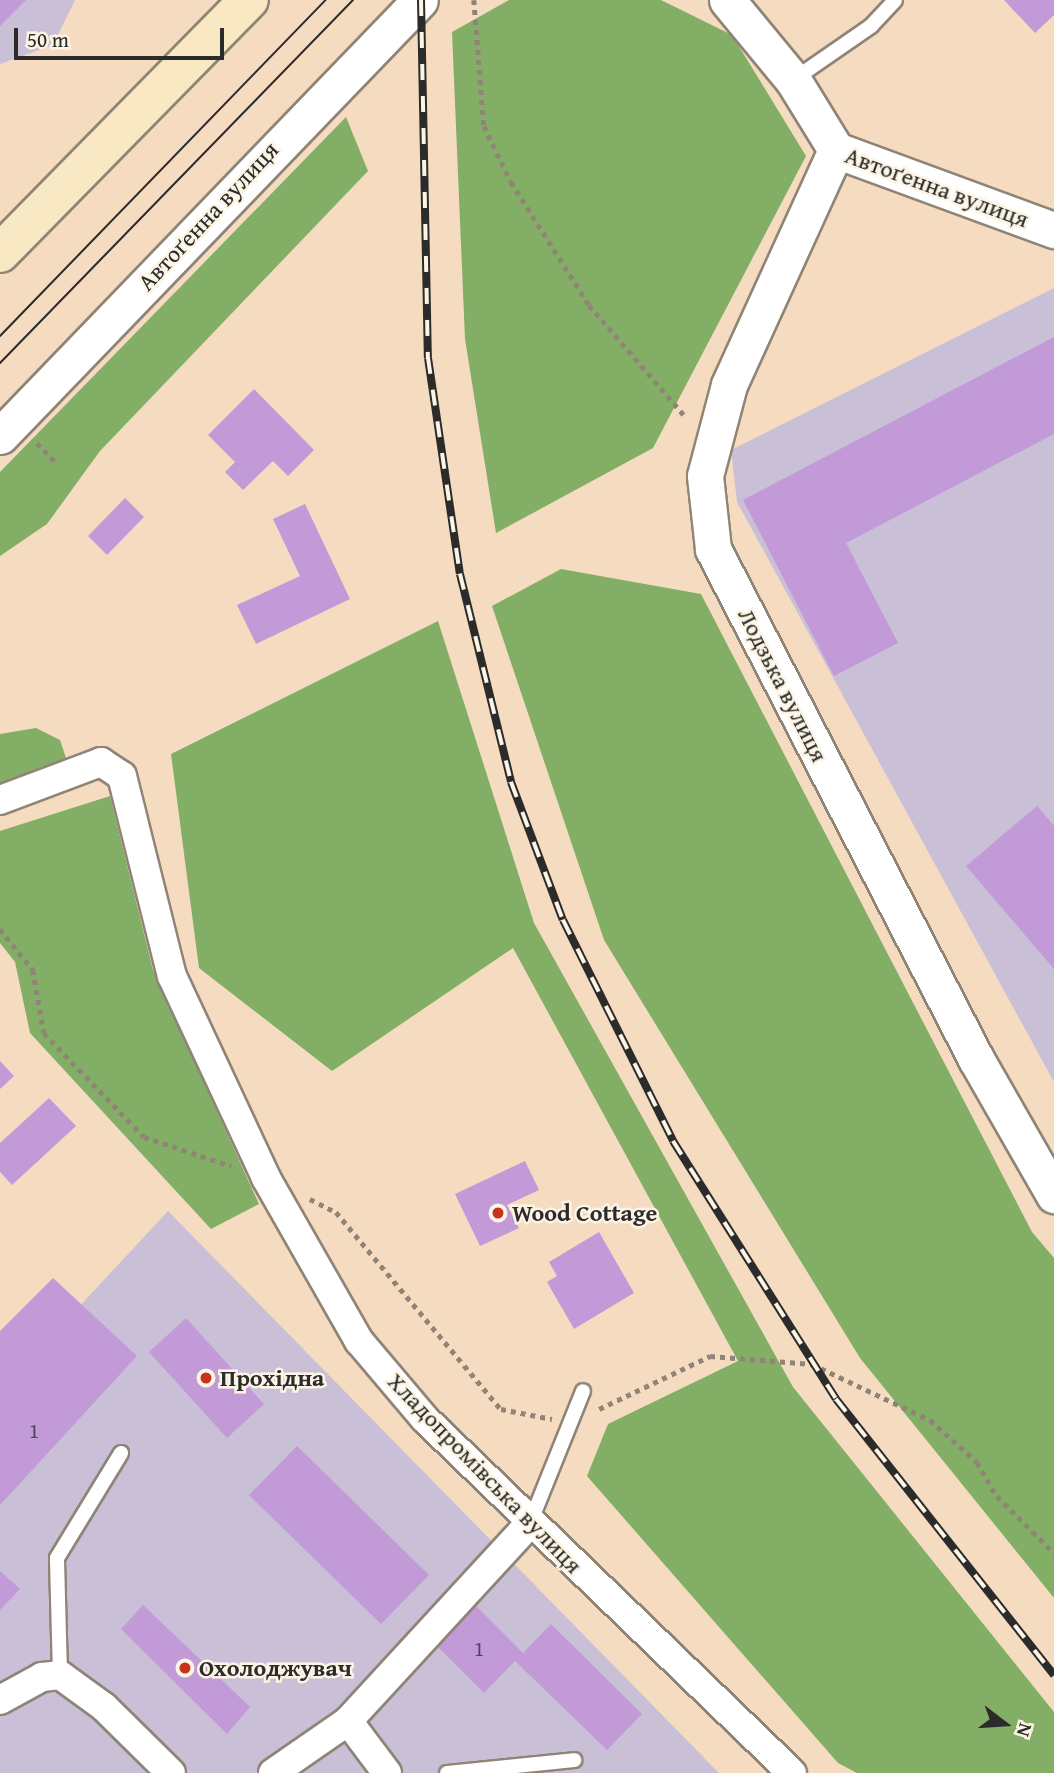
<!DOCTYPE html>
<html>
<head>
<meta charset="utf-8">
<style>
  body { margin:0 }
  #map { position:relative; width:1054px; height:1773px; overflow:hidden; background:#f5dcc0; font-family:"Gentium Book Plus",serif }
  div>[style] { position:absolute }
  .industrial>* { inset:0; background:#c9bfd7 }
  .forest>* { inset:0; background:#83ae66 }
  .building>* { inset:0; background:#c29ad8 }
  .path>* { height:4.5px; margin-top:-2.25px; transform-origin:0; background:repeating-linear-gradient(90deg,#908476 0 5px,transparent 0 10px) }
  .roads { filter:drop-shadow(2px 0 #908476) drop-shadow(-2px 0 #908476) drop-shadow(0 2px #908476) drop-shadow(0 -2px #908476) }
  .service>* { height:14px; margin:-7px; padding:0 7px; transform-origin:7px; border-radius:7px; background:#fff }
  .minor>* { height:28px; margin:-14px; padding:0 14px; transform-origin:14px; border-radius:14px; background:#fff }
  .tertiary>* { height:35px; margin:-17.5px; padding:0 17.5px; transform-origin:17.5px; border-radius:17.5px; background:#fff }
  .secondary>* { height:38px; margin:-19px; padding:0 19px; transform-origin:19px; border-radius:19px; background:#f8e8c3 }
  .tram>* { height:2px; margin:-1px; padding:0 1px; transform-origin:1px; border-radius:1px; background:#2b2b2b }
  .rail>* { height:8px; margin-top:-4px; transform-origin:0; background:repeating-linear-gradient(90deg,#fcf5e5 0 16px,#2b2b2b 0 32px); box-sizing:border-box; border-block:2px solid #2b2b2b }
  .dots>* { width:19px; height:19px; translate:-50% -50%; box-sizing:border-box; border:4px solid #fcf5e5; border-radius:50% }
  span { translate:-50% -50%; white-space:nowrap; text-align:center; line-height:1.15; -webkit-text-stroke:5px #fcf5e5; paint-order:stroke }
  .number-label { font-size:21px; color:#514756 }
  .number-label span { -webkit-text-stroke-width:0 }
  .street-label { font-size:24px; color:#2b2b2b }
  .poi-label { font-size:24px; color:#2b2b2b; font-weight:700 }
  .left { translate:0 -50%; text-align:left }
  .north { position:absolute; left:970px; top:1689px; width:70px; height:70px; -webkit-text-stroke:5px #fcf5e5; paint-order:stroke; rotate:107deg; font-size:19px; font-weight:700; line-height:28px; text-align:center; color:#2b2b2b }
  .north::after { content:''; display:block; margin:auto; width:24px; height:32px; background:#2b2b2b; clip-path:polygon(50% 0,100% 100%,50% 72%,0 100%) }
  .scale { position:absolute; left:14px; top:28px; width:210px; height:32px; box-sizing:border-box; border:4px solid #2b2b2b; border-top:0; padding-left:9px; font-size:21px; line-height:24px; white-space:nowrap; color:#2b2b2b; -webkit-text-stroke:5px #fcf5e5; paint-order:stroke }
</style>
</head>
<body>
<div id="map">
  <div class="industrial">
    <i style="clip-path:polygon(0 0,75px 0,53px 45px,0 64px)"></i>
    <i style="clip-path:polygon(1054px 288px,1054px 1082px,737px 502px,731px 450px)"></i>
    <i style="clip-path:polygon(168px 1211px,719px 1773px,0 1773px,0 1392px)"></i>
  </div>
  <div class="forest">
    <i style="clip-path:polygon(509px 0,661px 0,732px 35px,806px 156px,653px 448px,496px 533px,465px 339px,452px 32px)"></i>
    <i style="clip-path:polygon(346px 117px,368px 171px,100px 451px,47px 524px,0 556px,0 472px)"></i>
    <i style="clip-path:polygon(561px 569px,701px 594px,1032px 1232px,1054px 1258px,1054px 1598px,860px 1358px,604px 940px,492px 606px)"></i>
    <i style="clip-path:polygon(438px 621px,534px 923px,793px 1387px,1054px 1712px,1054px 1773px,857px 1773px,838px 1763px,587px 1476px,608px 1424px,738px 1361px,513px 948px,332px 1071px,199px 968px,171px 754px)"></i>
    <i style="clip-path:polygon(36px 728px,60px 740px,66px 758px,54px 774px,0 792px,0 734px)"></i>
    <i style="clip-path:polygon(110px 796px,153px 970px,259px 1204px,211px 1229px,30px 1033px,15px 962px,0 943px,0 831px)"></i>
  </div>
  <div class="building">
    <i style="clip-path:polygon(0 0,26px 0,0 26px)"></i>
    <i style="clip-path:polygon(1004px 0,1054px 0,1054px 15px,1035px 33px)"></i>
    <i style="clip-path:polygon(1054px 337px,1054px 434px,846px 543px,898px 643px,834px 676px,743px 500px)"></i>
    <i style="clip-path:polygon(254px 389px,314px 450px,288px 476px,273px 461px,243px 490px,225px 472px,235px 462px,208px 435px)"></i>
    <i style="clip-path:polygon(125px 498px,144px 517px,107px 555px,88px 536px)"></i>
    <i style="clip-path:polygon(305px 504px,350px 599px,256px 644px,237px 605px,300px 576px,273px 519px)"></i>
    <i style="clip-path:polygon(1037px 806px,1054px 826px,1054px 969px,966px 866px)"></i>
    <i style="clip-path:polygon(0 1061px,14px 1076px,0 1089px)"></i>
    <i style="clip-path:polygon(49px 1098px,76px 1126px,12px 1185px,0 1172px,0 1143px)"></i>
    <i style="clip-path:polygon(525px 1161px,539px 1190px,507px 1205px,519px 1228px,480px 1246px,455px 1194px)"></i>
    <i style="clip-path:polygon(599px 1232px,634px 1293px,574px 1329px,547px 1282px,557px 1276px,549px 1262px)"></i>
    <i style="clip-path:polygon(53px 1278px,137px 1356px,0 1505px,0 1331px)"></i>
    <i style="clip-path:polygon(186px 1318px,264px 1404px,227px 1438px,149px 1352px)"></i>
    <i style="clip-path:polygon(297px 1446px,429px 1575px,381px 1624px,249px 1495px)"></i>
    <i style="clip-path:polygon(0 1571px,20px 1589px,0 1610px)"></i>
    <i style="clip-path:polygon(143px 1605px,250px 1707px,227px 1734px,121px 1629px)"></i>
    <i style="clip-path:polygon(475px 1605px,523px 1653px,551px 1624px,642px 1714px,607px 1750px,515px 1661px,484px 1693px,436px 1645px)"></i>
  </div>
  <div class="path">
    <i style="left:474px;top:0;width:126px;rotate:85.5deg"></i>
    <i style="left:484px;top:126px;width:62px;rotate:64.3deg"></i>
    <i style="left:511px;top:182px;width:146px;rotate:57.6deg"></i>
    <i style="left:589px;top:305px;width:145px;rotate:49.2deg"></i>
    <i style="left:37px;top:443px;width:28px;rotate:46deg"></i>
    <i style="left:0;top:929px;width:53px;rotate:51.2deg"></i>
    <i style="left:33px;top:970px;width:64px;rotate:80.1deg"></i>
    <i style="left:44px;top:1033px;width:144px;rotate:46.1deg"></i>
    <i style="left:144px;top:1137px;width:92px;rotate:18.4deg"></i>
    <i style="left:310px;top:1199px;width:29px;rotate:27deg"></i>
    <i style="left:336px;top:1212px;width:257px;rotate:50.1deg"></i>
    <i style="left:501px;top:1409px;width:52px;rotate:11.1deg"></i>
    <i style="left:599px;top:1409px;width:123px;rotate:-25.5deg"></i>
    <i style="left:710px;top:1356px;width:102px;rotate:4.5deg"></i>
    <i style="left:812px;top:1364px;width:131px;rotate:25.4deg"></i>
    <i style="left:930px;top:1420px;width:63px;rotate:41.8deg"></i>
    <i style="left:977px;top:1462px;width:39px;rotate:60deg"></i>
    <i style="left:997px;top:1496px;width:81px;rotate:45deg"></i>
  </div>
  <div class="roads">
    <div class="service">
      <i style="left:793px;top:80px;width:95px;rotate:-34.7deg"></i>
      <i style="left:871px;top:26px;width:35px;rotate:-47deg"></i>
      <i style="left:530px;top:1523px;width:142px;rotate:-68.1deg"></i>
      <i style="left:60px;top:1675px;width:117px;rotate:-91.5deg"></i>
      <i style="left:57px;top:1558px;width:123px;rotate:-58.6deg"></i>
      <i style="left:447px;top:1773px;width:128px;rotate:-5.8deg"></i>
    </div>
    <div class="minor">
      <i style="left:0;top:800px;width:108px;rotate:-20.6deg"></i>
      <i style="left:101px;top:762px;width:25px;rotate:34deg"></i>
      <i style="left:122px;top:776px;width:206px;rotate:76deg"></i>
      <i style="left:172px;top:976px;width:223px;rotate:65deg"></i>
      <i style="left:266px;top:1178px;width:188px;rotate:60.3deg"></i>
      <i style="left:359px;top:1341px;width:101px;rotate:49.8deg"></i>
      <i style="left:424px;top:1418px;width:511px;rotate:43.97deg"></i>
      <i style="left:0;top:1700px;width:48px;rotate:-28.7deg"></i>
      <i style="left:42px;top:1677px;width:18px;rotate:-6deg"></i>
      <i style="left:60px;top:1675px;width:54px;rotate:36deg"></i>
      <i style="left:104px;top:1707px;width:94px;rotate:44.6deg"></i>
      <i style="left:348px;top:1721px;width:65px;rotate:53.1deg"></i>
      <i style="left:273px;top:1773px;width:91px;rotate:-34.7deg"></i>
      <i style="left:348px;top:1721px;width:269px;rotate:-47.4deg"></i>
    </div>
    <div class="tertiary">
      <i style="left:727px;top:0;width:104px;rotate:50.5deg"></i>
      <i style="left:793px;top:80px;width:82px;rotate:58.4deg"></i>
      <i style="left:836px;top:150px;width:232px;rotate:20.2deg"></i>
      <i style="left:836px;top:150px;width:258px;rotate:114.5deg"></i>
      <i style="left:729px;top:385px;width:94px;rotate:104.8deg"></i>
      <i style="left:705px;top:476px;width:73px;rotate:83.7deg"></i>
      <i style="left:713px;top:549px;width:574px;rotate:62.72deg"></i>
      <i style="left:976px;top:1059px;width:157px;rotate:60.2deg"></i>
      <i style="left:0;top:436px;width:605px;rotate:-46.07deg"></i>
    </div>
    <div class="secondary">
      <i style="left:0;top:253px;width:355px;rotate:-45.5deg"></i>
    </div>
  </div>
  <div class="tram">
    <i style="left:0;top:336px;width:468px;rotate:-45.9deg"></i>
    <i style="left:0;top:363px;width:506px;rotate:-45.8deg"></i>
  </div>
  <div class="rail">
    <i style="left:421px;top:0;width:358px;rotate:88.9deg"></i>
    <i style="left:428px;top:358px;width:218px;rotate:81.6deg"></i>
    <i style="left:460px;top:574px;width:214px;rotate:76.2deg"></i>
    <i style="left:511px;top:782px;width:147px;rotate:69.4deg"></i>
    <i style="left:563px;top:920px;width:247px;rotate:63.5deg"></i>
    <i style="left:673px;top:1141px;width:305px;rotate:57.7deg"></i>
    <i style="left:836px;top:1399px;width:352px;rotate:51.7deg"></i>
  </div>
  <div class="dots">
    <i style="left:498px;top:1213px;background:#c8321e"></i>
    <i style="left:206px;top:1378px;background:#c8321e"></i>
    <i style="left:185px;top:1668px;background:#c8321e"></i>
  </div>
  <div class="number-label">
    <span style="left:34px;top:1431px">1</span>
    <span style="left:479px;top:1649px">1</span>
  </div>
  <div class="street-label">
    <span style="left:937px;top:187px;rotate:20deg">Автоґенна вулиця</span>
    <span style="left:208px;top:216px;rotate:-47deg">Автоґенна вулиця</span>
    <span style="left:783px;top:685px;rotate:63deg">Лодзька вулиця</span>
    <span style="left:485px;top:1473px;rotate:46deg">Хладопромівська вулиця</span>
  </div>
  <div class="poi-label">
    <span class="left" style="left:512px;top:1213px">Wood Cottage</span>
    <span class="left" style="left:220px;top:1378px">Прохідна</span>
    <span class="left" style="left:199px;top:1668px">Охолоджувач</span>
  </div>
  <div class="north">N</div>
  <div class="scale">50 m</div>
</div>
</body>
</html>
